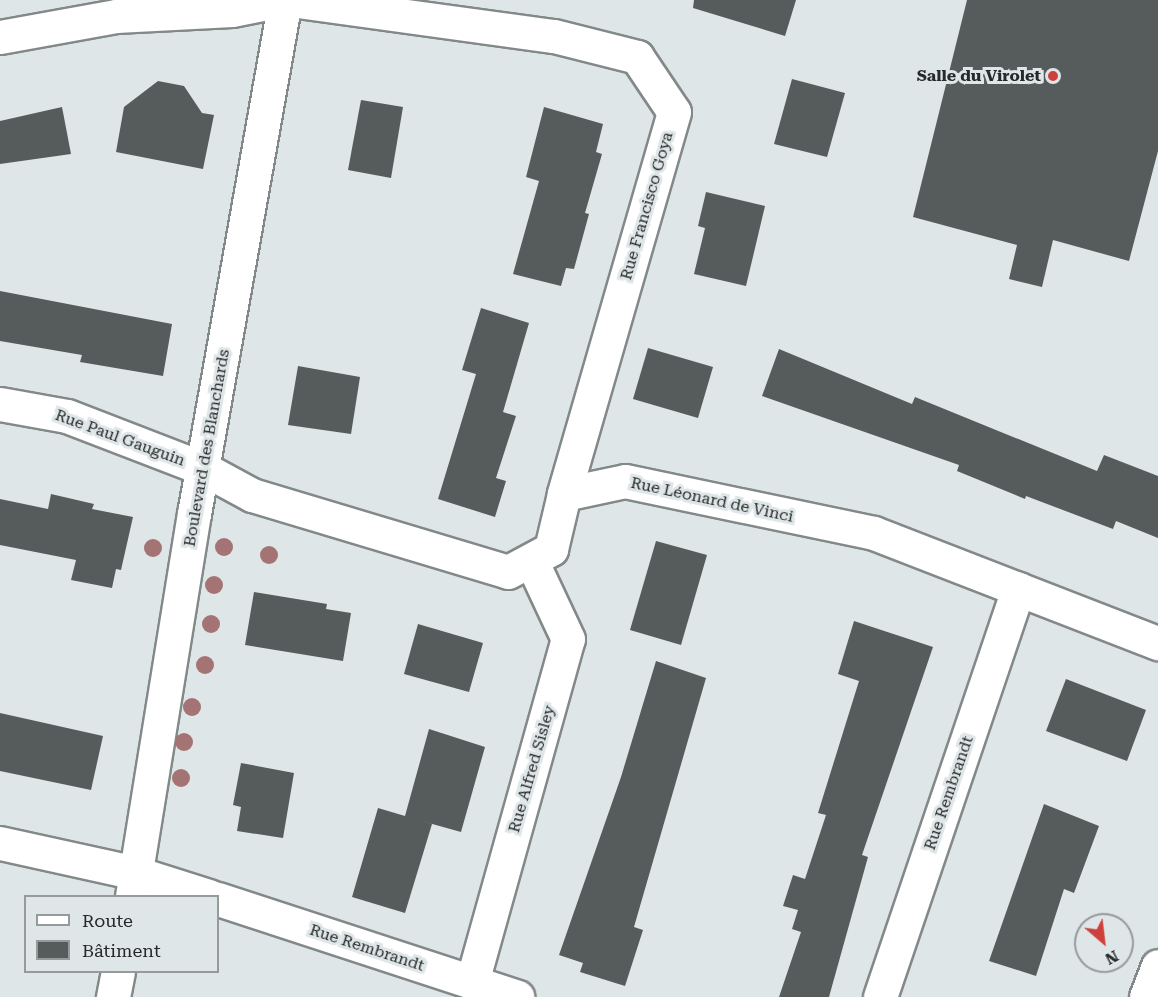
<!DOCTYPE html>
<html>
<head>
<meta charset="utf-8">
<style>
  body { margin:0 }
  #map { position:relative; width:1158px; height:997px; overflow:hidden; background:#dfe6e7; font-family:"Roboto Serif",serif }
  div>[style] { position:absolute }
  .building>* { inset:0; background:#565c5c }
  .roads { filter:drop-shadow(2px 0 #838989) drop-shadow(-2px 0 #838989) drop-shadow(0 2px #838989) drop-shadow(0 -2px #838989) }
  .minor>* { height:33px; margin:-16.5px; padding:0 16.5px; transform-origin:16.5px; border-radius:16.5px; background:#fff }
  .trees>* { width:18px; height:18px; margin:-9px; border-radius:50%; background:#a47374 }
  .dots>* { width:16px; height:16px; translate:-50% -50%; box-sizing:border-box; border:3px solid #dfe6e7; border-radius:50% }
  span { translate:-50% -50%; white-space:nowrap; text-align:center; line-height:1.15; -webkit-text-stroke:6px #dfe6e7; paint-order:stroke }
  .poi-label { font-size:16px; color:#262829; font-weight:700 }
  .right { translate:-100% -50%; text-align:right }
  .street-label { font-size:16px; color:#262829 }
  .legend { position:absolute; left:24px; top:895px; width:195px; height:78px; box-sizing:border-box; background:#dfe6e7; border:2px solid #959a9b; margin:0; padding:8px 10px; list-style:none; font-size:18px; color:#262829 }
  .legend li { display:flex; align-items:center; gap:12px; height:30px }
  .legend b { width:30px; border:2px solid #959a9b }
  .north { position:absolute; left:1074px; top:913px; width:60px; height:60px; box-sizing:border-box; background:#dfe6e7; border:2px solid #959a9b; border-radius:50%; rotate:152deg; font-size:16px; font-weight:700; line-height:24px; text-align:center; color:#262829 }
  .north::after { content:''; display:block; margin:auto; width:21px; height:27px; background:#cf403c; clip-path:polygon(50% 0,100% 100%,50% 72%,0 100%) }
</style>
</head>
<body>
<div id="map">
  <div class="building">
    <i style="clip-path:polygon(694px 0,796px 0,785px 36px,693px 8px)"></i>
    <i style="clip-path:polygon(967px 0,1158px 0,1158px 151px,1129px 261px,1053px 240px,1042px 287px,1009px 279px,1017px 245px,913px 217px)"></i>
    <i style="clip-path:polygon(792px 79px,845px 93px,827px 157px,774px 144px)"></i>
    <i style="clip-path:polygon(158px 81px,184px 86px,202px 113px,214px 115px,203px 169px,116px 152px,124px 107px)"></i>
    <i style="clip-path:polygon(361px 100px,403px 107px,391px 178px,348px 170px)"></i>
    <i style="clip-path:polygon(62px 107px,71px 154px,0 164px,0 121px)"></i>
    <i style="clip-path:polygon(544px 107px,603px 124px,596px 152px,602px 154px,585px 213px,589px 214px,574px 269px,566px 268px,561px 286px,513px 274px,539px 181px,526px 177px)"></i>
    <i style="clip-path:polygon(706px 192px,765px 206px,746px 286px,694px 274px,705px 228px,698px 226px)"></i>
    <i style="clip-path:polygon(0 291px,172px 324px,163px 376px,80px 362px,82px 355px,0 341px)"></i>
    <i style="clip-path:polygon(481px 308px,529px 323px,503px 412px,516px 416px,496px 478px,506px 481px,495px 517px,438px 499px,476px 374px,462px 370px)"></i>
    <i style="clip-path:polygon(648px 348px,713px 367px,698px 418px,633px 399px)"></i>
    <i style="clip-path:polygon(779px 349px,912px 404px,915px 397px,1097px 471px,1104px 455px,1158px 476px,1158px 538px,1116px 521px,1113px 529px,1026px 496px,1025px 499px,957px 471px,959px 465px,762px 396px)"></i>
    <i style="clip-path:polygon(298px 366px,360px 377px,351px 434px,288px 425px)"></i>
    <i style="clip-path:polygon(51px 494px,94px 504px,92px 509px,133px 517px,121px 570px,116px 569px,112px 588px,71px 580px,76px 560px,0 545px,0 499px,48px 509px)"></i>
    <i style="clip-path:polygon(656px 541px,707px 555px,681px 645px,630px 630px)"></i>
    <i style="clip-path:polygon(254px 592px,327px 604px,326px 609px,351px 613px,343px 661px,245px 645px)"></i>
    <i style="clip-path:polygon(854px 621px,933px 647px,862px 855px,868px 857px,829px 997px,779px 997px,801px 932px,792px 929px,798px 910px,783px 906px,793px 875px,805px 879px,826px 815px,818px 813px,859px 681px,838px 674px)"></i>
    <i style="clip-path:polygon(418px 624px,483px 643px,469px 692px,404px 674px)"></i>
    <i style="clip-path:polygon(656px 661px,706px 678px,634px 927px,643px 930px,625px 986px,580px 972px,583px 963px,559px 955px,621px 777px)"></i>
    <i style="clip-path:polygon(1066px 679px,1146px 710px,1127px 761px,1046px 731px)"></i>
    <i style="clip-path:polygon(0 713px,103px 736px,91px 790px,0 771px)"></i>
    <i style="clip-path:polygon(429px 729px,485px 747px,461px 832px,418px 820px,432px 824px,405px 913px,352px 897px,378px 808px,405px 816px)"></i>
    <i style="clip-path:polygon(241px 763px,294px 773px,283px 838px,237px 831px,241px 807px,233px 805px)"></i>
    <i style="clip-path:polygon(1044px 804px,1099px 826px,1074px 893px,1064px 889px,1036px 976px,989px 961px)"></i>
  </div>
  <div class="roads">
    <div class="minor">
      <i style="left:290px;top:0;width:266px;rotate:7.8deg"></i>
      <i style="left:554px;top:36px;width:86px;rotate:14.2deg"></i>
      <i style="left:637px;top:57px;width:66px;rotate:56.1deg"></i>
      <i style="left:674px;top:112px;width:398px;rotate:106.1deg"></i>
      <i style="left:0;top:37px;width:118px;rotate:-10.3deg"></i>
      <i style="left:116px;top:16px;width:116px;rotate:-3deg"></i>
      <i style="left:232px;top:10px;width:51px;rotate:-11.3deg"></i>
      <i style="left:0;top:404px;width:68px;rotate:10.2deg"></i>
      <i style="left:67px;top:416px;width:147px;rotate:21.1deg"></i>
      <i style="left:204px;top:469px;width:55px;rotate:28.4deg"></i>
      <i style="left:252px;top:495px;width:267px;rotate:16.7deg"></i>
      <i style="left:508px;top:572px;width:49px;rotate:-28.1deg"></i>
      <i style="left:551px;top:549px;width:57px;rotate:-76.7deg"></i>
      <i style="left:564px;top:494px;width:62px;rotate:-12deg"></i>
      <i style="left:625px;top:481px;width:254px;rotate:11.8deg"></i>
      <i style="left:874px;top:533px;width:305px;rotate:21.2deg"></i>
      <i style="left:0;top:843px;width:139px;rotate:12.4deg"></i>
      <i style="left:136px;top:873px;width:77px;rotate:17.5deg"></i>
      <i style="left:132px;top:896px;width:387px;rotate:-80.8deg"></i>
      <i style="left:194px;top:514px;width:522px;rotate:-79.96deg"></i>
      <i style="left:218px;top:899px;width:315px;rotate:18.1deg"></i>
      <i style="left:472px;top:982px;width:356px;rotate:-74.4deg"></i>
      <i style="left:568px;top:639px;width:87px;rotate:-115.1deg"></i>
      <i style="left:113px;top:997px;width:25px;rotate:-79deg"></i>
      <i style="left:880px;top:997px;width:431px;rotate:-71.3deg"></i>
      <i style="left:1146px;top:997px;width:33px;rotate:-69deg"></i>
    </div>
  </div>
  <div class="trees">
    <i style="left:224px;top:547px"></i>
    <i style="left:153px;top:548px"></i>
    <i style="left:269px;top:555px"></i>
    <i style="left:214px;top:585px"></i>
    <i style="left:211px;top:624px"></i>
    <i style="left:205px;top:665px"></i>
    <i style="left:192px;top:707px"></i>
    <i style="left:184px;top:742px"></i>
    <i style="left:181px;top:778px"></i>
  </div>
  <div class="dots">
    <i style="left:1053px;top:76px;background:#cf403c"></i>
  </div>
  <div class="poi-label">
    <span class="right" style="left:1041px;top:76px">Salle du Virolet</span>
  </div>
  <div class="street-label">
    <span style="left:647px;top:206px;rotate:-74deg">Rue Francisco Goya</span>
    <span style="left:120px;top:438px;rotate:20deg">Rue Paul Gauguin</span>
    <span style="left:207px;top:448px;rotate:-80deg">Boulevard des Blanchards</span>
    <span style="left:712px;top:500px;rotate:12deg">Rue Léonard de Vinci</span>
    <span style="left:532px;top:769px;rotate:-74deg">Rue Alfred Sisley</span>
    <span style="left:949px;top:793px;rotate:-71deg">Rue Rembrandt</span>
    <span style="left:367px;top:948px;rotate:18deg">Rue Rembrandt</span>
  </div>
  <ul class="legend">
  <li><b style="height:8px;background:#fff"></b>Route</li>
  <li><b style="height:16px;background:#565c5c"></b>Bâtiment</li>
  </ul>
  <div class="north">N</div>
</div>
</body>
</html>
